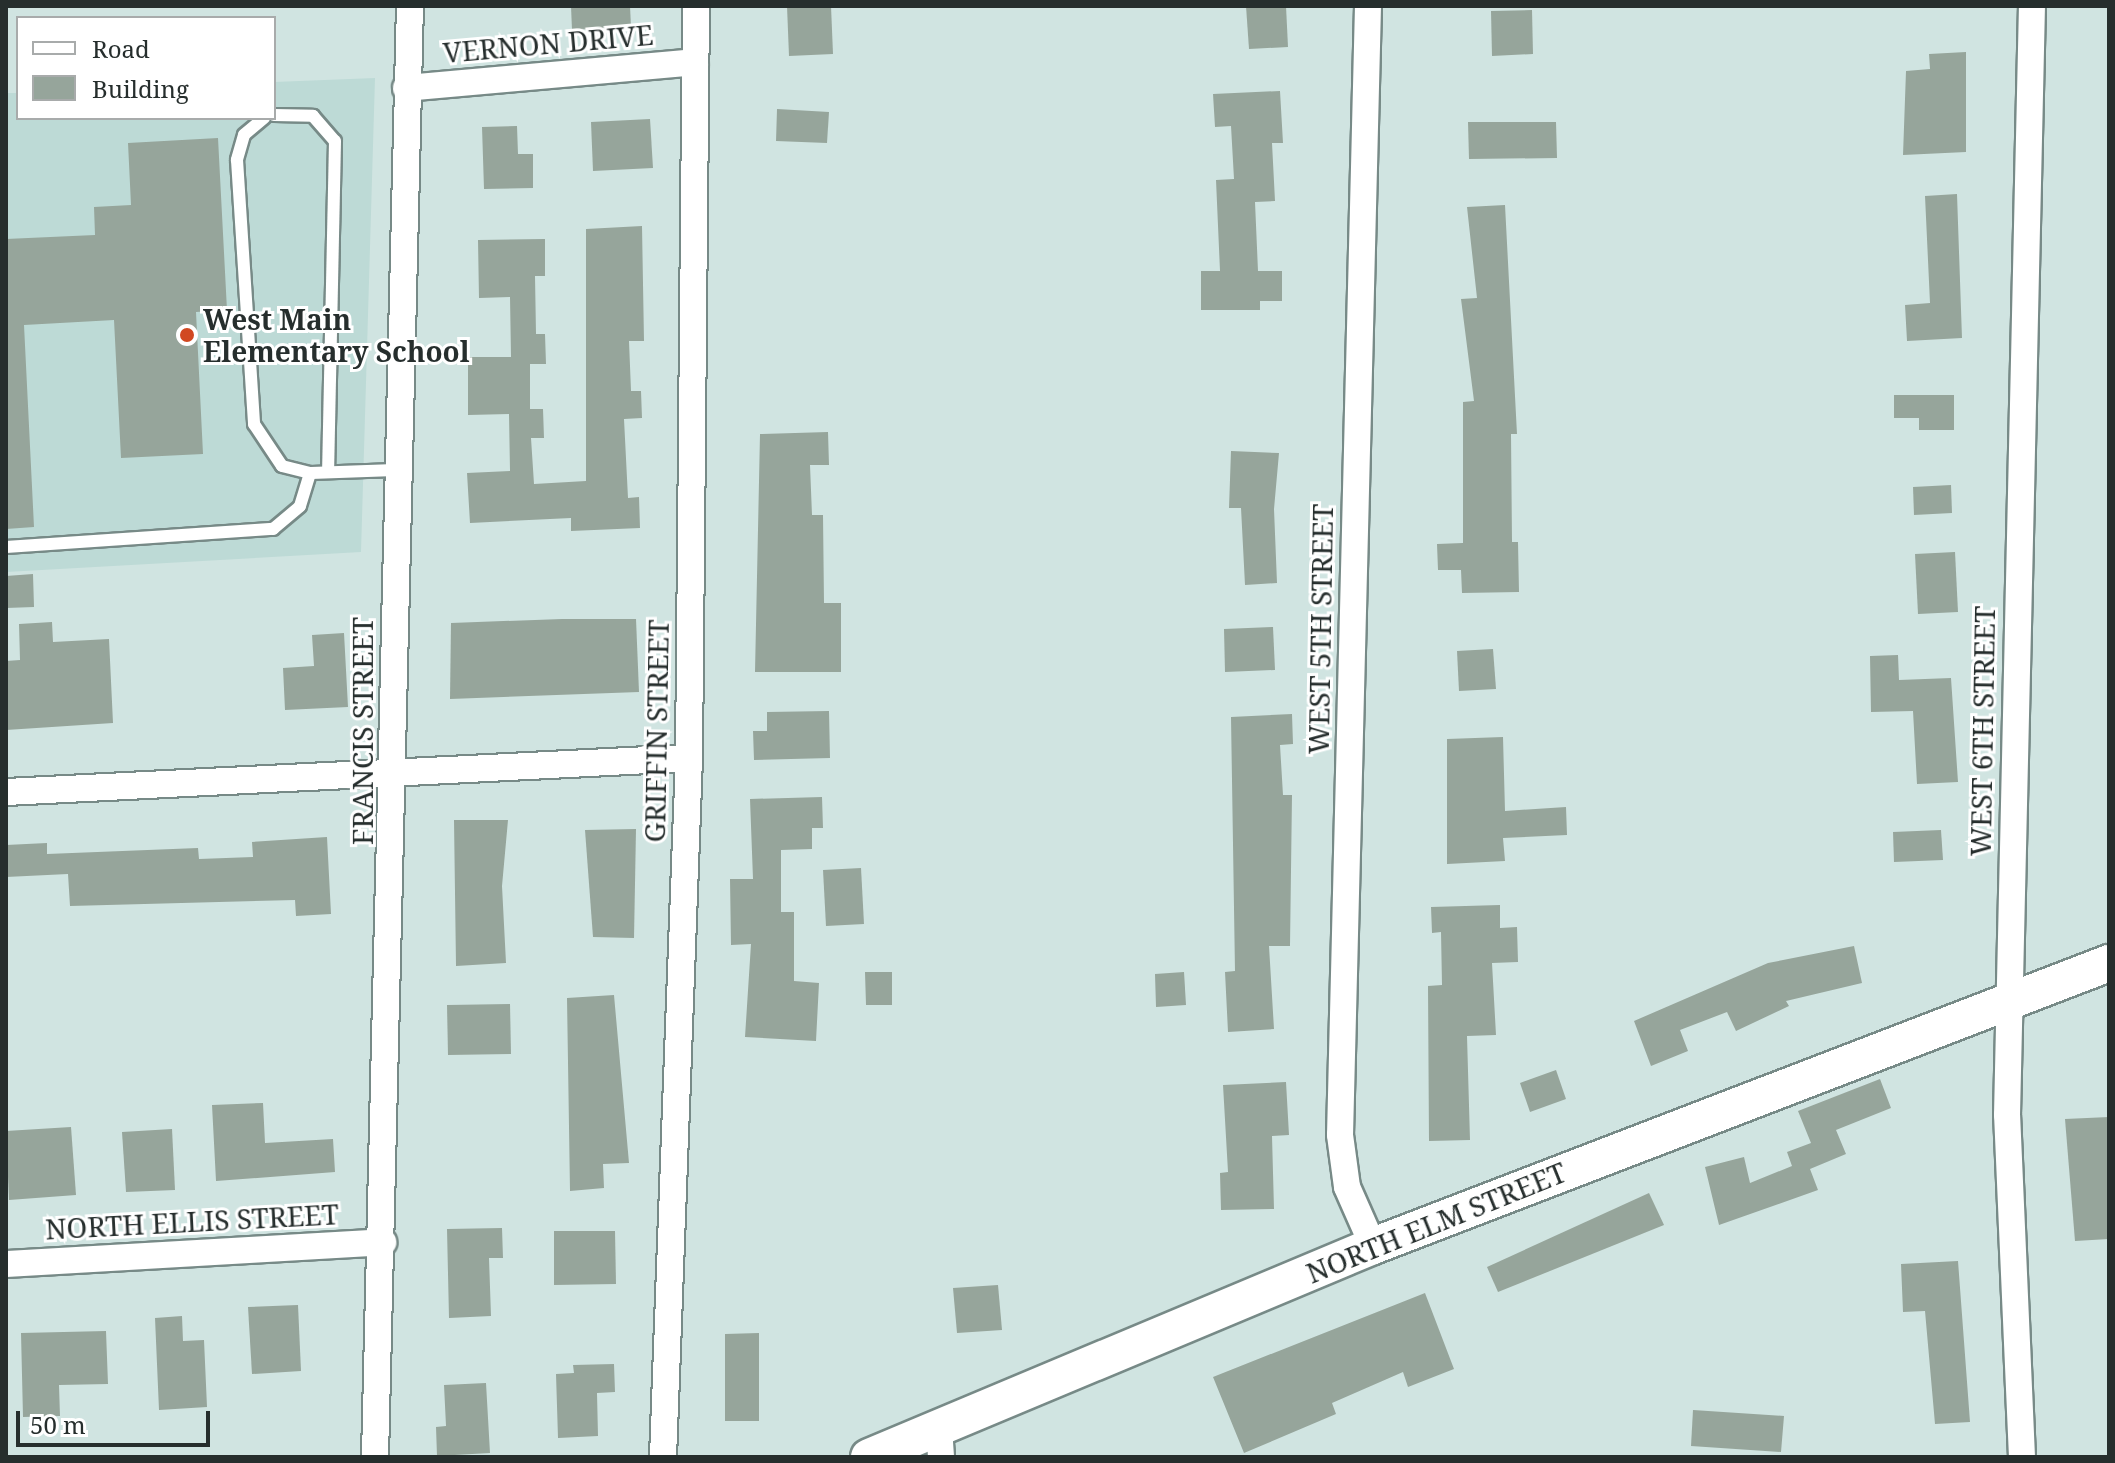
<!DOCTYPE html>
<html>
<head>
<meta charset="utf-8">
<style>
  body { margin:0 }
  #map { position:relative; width:2115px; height:1463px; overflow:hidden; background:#d0e4e1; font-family:"Noto Serif",serif }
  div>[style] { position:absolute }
  .built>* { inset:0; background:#bddad6 }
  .building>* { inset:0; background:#96a59b }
  .roads { filter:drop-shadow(2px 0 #778a87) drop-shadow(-2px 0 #778a87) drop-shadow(0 2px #778a87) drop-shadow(0 -2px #778a87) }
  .lane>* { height:12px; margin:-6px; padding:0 6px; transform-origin:6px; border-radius:6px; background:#fff }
  .street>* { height:26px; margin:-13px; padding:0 13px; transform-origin:13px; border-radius:13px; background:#fff }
  .secondary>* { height:36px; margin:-18px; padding:0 18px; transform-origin:18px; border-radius:18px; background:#fff }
  .dots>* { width:22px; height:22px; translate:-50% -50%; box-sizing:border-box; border:4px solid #fff; border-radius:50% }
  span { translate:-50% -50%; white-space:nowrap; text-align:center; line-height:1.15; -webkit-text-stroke:6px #fff; paint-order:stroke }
  .street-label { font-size:28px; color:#262e2d }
  .poi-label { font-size:28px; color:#262e2d; font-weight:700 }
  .left { translate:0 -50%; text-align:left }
  .frame { position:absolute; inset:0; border:8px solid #262e2d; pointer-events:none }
  .legend { position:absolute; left:16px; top:16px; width:260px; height:104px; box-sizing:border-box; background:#fff; border:2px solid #a8abab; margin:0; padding:10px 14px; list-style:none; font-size:24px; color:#262e2d }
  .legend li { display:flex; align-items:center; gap:16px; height:40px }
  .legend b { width:40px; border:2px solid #a8abab }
  .scale { position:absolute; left:16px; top:1411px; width:194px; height:36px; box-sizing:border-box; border:4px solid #262e2d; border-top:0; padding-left:10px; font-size:24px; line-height:28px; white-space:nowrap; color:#262e2d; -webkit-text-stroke:6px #fff; paint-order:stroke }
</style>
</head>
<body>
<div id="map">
  <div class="built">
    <i style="clip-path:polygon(375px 78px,361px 552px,6px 572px,6px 93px,18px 93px,18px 118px,274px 118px,274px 82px)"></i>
  </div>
  <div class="building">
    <i style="clip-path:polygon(571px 6px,630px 6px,631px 27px,572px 30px)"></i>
    <i style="clip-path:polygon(787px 6px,831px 6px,833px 54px,789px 56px)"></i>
    <i style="clip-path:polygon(1246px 6px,1286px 6px,1288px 47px,1249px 49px)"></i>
    <i style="clip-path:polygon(1532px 10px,1533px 54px,1492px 56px,1491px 11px)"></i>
    <i style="clip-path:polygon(1966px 52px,1966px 152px,1903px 155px,1906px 71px,1930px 69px,1929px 54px)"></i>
    <i style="clip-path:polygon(1280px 91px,1283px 143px,1272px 143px,1275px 201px,1255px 202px,1258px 271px,1282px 271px,1282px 301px,1260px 301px,1260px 310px,1201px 310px,1201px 271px,1220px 271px,1216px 180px,1234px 179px,1231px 126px,1215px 127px,1213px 94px)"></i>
    <i style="clip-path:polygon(777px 109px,829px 112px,827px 143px,776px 141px)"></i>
    <i style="clip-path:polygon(650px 119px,653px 168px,593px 171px,591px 122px)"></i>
    <i style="clip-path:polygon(1468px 122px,1556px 122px,1557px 158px,1469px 159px)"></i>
    <i style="clip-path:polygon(517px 126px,518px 154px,533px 154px,533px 188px,484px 189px,482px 127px)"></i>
    <i style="clip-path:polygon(218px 138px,227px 310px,196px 312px,203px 454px,121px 458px,114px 320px,24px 325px,34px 527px,6px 529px,6px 239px,95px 235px,94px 207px,131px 205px,128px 143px)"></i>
    <i style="clip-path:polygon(1957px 194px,1962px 338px,1907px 341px,1905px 305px,1930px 303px,1925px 196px)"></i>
    <i style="clip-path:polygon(1505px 205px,1517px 434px,1511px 434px,1512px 542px,1518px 542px,1519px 592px,1462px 593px,1461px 570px,1438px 570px,1437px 544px,1463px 543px,1463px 402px,1474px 401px,1461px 299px,1477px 298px,1467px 207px)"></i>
    <i style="clip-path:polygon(642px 226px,644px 341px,629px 341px,631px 391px,641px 391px,642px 418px,624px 419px,628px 498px,639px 497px,640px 528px,571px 531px,571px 518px,470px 523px,467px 473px,510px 471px,509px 414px,468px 415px,468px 357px,511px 357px,510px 297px,479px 298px,478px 240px,545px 239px,545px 276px,535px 276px,536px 334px,545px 334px,546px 364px,530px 364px,530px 409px,543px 409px,544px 438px,531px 438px,534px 484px,586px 481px,586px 229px)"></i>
    <i style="clip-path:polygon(1894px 395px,1954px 395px,1954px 430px,1919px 430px,1919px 418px,1894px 418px)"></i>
    <i style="clip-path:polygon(828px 432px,829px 465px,810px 465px,812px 515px,823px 515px,824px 603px,841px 603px,841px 672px,755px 672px,760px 434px)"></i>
    <i style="clip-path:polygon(1231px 451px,1279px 453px,1274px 509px,1277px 583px,1245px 585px,1241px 508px,1229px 508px)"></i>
    <i style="clip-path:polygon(1951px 485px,1952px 513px,1914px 515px,1913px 487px)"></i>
    <i style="clip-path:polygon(1955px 552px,1958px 612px,1918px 614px,1915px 554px)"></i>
    <i style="clip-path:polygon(33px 574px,34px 607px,6px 608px,6px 576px)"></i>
    <i style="clip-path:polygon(562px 619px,636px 619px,639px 692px,450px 699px,451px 623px)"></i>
    <i style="clip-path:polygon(52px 622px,53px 642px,109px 639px,113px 723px,6px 730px,6px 661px,20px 660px,19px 624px)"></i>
    <i style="clip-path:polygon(1273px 627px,1275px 670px,1225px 672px,1224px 629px)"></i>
    <i style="clip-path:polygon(344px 633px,348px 707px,285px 710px,283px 668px,314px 666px,312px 635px)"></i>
    <i style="clip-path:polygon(1493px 649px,1496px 689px,1459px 691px,1457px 651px)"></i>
    <i style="clip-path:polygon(1898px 655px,1899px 680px,1951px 678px,1958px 782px,1917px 784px,1913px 711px,1871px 712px,1870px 656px)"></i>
    <i style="clip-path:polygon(829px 711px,830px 758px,754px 760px,753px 731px,767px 731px,767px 712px)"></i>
    <i style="clip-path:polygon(1292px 714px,1293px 744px,1280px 745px,1283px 795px,1292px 795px,1290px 946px,1269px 946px,1274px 1029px,1228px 1032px,1225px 972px,1235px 971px,1231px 717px)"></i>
    <i style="clip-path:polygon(1503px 737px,1505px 811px,1566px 807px,1567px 835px,1503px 838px,1505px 861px,1447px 864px,1447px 739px)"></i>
    <i style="clip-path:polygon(822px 797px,823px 828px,812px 828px,812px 849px,781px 850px,781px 912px,794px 912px,794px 981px,819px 983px,816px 1041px,745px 1037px,751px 944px,731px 945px,730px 879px,753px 879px,750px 799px)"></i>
    <i style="clip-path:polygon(454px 820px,508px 820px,502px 886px,506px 963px,456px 966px)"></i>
    <i style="clip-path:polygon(636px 829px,634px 938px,593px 937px,585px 830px)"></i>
    <i style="clip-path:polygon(1941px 830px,1943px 860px,1894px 862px,1893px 832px)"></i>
    <i style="clip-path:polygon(327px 837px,331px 914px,296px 916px,295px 900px,70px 906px,68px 874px,6px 877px,6px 845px,47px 843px,47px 854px,198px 848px,199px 859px,253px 857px,252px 842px)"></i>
    <i style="clip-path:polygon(861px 868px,864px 924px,826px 926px,823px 870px)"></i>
    <i style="clip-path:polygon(1500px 905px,1500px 928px,1517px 927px,1518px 962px,1492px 963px,1496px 1035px,1467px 1036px,1470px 1140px,1429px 1141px,1428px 986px,1442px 985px,1441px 932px,1432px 933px,1431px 907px)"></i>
    <i style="clip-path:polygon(1854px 946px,1862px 983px,1786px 1001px,1789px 1006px,1736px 1031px,1727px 1012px,1680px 1030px,1688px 1051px,1651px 1066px,1634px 1021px,1768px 963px)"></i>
    <i style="clip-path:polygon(865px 972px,892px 972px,892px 1005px,866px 1005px)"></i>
    <i style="clip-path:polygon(1184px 972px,1186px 1005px,1156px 1007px,1155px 974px)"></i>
    <i style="clip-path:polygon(614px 995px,629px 1163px,603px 1164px,604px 1188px,570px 1191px,567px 998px)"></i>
    <i style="clip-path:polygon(510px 1004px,511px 1054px,448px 1055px,447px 1005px)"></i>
    <i style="clip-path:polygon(1556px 1070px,1566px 1099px,1530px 1112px,1520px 1083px)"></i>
    <i style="clip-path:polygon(1880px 1079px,1891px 1108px,1836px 1130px,1846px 1154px,1810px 1169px,1818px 1190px,1719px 1225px,1705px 1167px,1744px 1157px,1750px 1183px,1792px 1166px,1787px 1152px,1811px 1143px,1798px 1111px)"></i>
    <i style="clip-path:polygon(1286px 1082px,1289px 1135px,1272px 1136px,1274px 1209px,1221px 1210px,1220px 1173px,1228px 1172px,1223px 1085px)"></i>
    <i style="clip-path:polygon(263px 1103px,265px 1143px,333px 1139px,335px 1172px,216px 1181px,212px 1105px)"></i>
    <i style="clip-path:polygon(2109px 1117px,2109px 1239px,2075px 1241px,2065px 1119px)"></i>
    <i style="clip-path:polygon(71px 1127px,76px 1195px,9px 1200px,6px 1131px)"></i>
    <i style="clip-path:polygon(172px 1129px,175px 1190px,126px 1192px,122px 1132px)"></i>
    <i style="clip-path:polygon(1649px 1193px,1664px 1225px,1498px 1292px,1487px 1267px)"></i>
    <i style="clip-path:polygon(502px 1228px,503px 1258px,489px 1258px,491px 1316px,449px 1318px,447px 1229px)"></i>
    <i style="clip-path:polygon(554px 1231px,615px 1231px,616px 1284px,554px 1285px)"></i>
    <i style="clip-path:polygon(1958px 1261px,1970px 1422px,1935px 1424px,1925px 1311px,1903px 1312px,1901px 1264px)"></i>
    <i style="clip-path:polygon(998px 1285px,1002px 1330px,957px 1333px,953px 1288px)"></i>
    <i style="clip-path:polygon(1425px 1293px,1454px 1369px,1408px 1387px,1403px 1372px,1332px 1403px,1336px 1414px,1244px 1453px,1213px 1377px)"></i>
    <i style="clip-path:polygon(298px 1305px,301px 1371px,252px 1374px,248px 1307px)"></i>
    <i style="clip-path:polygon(182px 1316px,183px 1341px,204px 1340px,207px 1407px,159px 1410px,155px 1318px)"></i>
    <i style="clip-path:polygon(106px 1331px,108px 1384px,59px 1385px,60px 1416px,23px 1417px,21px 1333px)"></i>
    <i style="clip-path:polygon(759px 1333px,759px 1421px,725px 1421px,725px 1334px)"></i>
    <i style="clip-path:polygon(614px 1364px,615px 1392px,597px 1393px,598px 1436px,558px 1438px,556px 1374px,574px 1373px,573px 1365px)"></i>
    <i style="clip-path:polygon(486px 1383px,490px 1453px,437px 1456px,436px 1427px,446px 1426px,444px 1385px)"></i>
    <i style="clip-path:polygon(1693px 1410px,1784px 1416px,1781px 1452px,1691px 1446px)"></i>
  </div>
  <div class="roads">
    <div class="lane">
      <i style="left:274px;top:115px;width:39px;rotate:1deg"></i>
      <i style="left:313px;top:116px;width:33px;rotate:49deg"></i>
      <i style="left:335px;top:141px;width:331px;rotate:91.2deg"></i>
      <i style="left:264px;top:118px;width:26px;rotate:140deg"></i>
      <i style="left:244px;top:135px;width:26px;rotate:106deg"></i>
      <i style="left:237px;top:160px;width:265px;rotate:86.3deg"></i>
      <i style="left:254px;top:424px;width:50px;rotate:56.3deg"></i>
      <i style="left:282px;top:466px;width:29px;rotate:14deg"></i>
      <i style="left:310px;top:473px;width:86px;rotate:-2deg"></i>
      <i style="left:6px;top:547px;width:268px;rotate:-3.9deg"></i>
      <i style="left:273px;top:529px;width:35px;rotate:-40deg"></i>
      <i style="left:300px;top:506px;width:34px;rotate:-73deg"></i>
    </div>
    <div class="street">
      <i style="left:1368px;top:6px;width:1129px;rotate:91.42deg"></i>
      <i style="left:1340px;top:1135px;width:52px;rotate:82.3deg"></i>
      <i style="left:1347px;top:1187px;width:64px;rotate:66.2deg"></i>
      <i style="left:406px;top:88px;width:290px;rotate:-5.1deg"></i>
      <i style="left:6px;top:792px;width:684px;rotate:-2.85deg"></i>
      <i style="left:6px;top:1264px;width:378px;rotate:-3.3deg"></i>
      <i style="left:939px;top:1428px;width:29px;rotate:86deg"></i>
      <i style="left:375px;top:1457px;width:1451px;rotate:-88.62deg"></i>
      <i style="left:663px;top:1457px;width:699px;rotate:-87.87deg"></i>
      <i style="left:689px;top:758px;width:752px;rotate:-89.47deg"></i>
      <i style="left:2022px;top:1457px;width:342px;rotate:-92.5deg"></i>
      <i style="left:2007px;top:1115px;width:1109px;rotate:-88.71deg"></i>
    </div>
    <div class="secondary">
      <i style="left:869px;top:1457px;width:546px;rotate:-22.72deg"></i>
      <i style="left:1373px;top:1246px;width:789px;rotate:-21.03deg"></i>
    </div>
  </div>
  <div class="dots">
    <i style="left:187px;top:335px;background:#d14821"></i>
  </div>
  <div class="street-label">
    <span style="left:548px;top:43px;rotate:-5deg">VERNON DRIVE</span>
    <span style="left:1320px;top:629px;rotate:-89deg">WEST 5TH STREET</span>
    <span style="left:362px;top:731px;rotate:-90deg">FRANCIS STREET</span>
    <span style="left:656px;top:731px;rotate:-89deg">GRIFFIN STREET</span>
    <span style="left:1982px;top:731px;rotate:-89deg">WEST 6TH STREET</span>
    <span style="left:192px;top:1221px;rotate:-3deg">NORTH ELLIS STREET</span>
    <span style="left:1436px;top:1222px;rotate:-22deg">NORTH ELM STREET</span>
  </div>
  <div class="poi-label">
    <span class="left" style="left:203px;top:335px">West Main<br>Elementary School</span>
  </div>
  <div class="frame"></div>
  <ul class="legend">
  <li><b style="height:10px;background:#fff"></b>Road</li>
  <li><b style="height:22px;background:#96a59b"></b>Building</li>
  </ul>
  <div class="scale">50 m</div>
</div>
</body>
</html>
